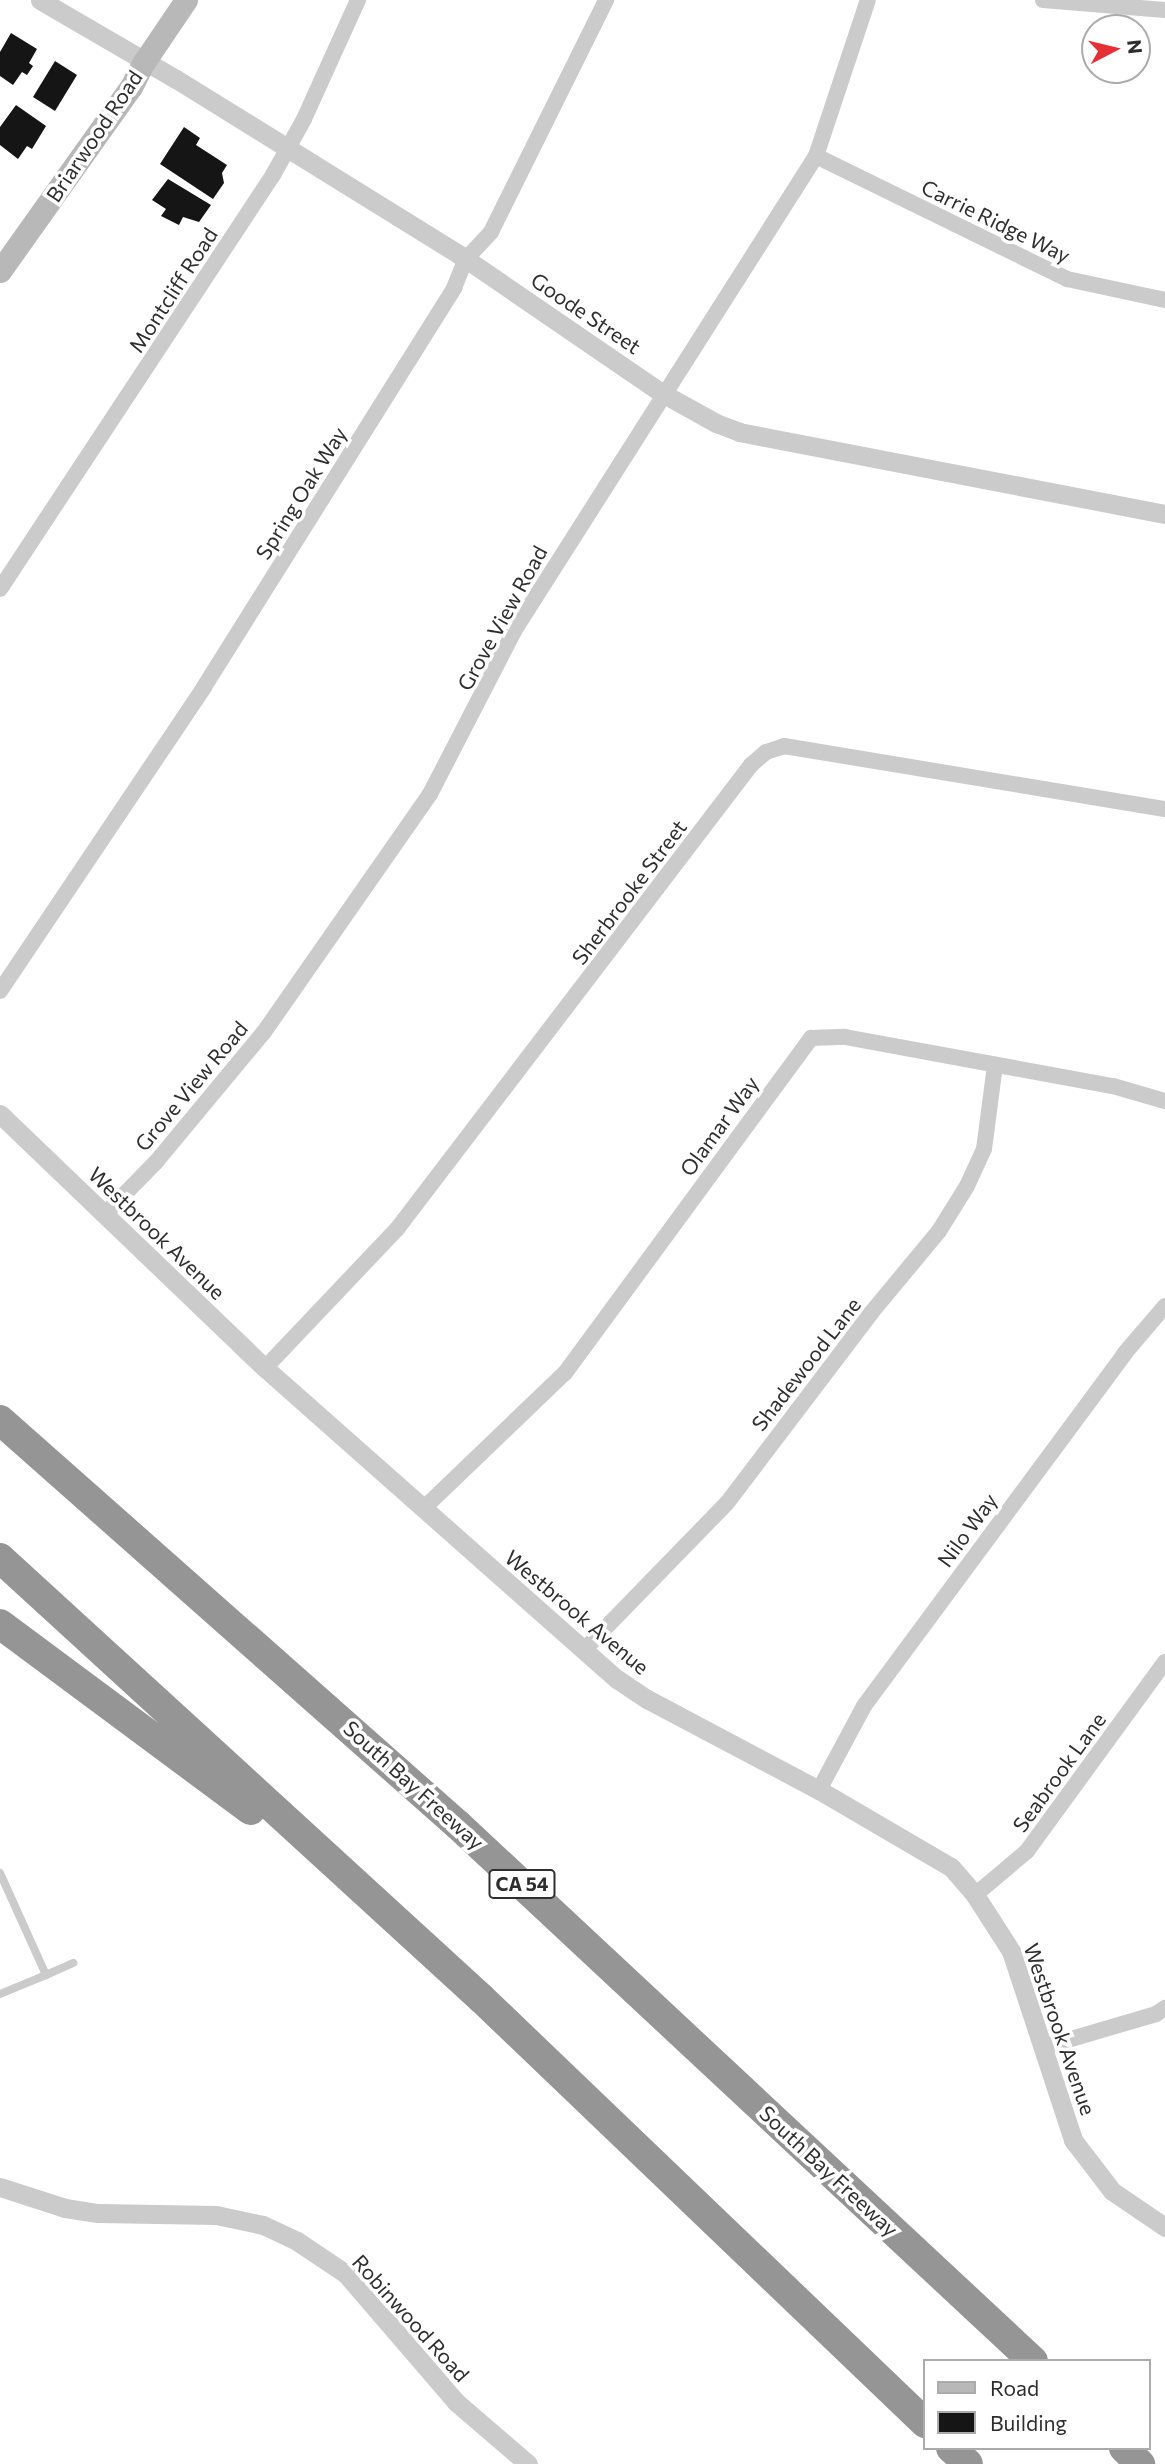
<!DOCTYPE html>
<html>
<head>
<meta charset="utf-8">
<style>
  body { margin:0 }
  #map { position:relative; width:1165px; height:2464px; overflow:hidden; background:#fff; font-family:Commissioner,sans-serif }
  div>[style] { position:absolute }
  .building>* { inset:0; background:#151515 }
  .service>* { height:8px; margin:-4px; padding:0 4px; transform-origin:4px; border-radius:4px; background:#cbcbcb }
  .minor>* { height:16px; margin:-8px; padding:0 8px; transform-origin:8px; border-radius:8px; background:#cbcbcb }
  .tertiary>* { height:19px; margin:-9.5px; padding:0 9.5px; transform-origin:9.5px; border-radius:9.5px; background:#cbcbcb }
  .secondary>* { height:23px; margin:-11.5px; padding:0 11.5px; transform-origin:11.5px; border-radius:11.5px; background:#b8b8b8 }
  .motorway>* { height:30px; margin:-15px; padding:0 15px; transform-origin:15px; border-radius:15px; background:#959595 }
  span { translate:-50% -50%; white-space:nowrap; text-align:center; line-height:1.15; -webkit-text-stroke:7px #fff; paint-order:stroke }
  .shield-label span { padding:2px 5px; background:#fff; border:2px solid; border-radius:5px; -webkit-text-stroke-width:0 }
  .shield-label { font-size:19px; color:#2e2e2e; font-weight:700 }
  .street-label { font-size:21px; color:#2e2e2e }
  .legend { position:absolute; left:923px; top:2359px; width:228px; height:91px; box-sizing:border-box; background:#fff; border:2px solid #ababab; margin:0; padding:9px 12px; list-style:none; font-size:21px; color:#2e2e2e }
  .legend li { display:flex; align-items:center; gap:14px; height:35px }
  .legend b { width:35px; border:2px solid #ababab }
  .north { position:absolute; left:1081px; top:14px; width:70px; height:70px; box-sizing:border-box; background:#fff; border:2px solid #ababab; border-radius:50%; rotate:83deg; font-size:19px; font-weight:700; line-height:28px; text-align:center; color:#2e2e2e }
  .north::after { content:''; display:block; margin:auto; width:24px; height:32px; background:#e62f34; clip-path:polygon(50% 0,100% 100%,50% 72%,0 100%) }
</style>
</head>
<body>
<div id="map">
  <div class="building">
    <i style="clip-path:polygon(11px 33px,37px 49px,29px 63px,33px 66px,27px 75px,22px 72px,13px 85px,0 76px,0 52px)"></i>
    <i style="clip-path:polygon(55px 61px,77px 75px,55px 111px,33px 97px)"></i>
    <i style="clip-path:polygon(16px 105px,46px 126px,32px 149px,27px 146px,18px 159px,0 145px,0 127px)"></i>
    <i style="clip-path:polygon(184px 127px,200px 138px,196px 145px,227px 165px,222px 173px,224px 183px,213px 199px,160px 164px)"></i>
    <i style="clip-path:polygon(168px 179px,211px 205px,199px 222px,183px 217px,179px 225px,161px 216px,166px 209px,152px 200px)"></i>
  </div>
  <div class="service">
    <i style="left:0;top:1873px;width:112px;rotate:65.7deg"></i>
    <i style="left:46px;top:1975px;width:50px;rotate:157.6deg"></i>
    <i style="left:46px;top:1975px;width:30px;rotate:-24deg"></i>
  </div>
  <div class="minor">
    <i style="left:1043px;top:0;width:122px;rotate:4.7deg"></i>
    <i style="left:816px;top:156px;width:280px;rotate:26.1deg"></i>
    <i style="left:1067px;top:279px;width:100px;rotate:12.1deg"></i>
    <i style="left:0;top:589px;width:496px;rotate:-56.6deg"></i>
    <i style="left:273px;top:175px;width:64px;rotate:-61deg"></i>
    <i style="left:304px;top:119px;width:131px;rotate:-65.6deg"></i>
    <i style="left:0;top:991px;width:366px;rotate:-56.1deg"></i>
    <i style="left:204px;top:687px;width:471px;rotate:-57.9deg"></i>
    <i style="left:454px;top:288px;width:31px;rotate:-68deg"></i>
    <i style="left:466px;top:259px;width:37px;rotate:-47deg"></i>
    <i style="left:491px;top:232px;width:259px;rotate:-63.6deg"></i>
    <i style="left:104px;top:1215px;width:74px;rotate:-45.5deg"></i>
    <i style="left:156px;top:1162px;width:169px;rotate:-50.3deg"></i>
    <i style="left:264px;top:1032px;width:290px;rotate:-55.1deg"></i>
    <i style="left:430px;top:794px;width:183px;rotate:-62.7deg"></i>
    <i style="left:514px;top:631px;width:563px;rotate:-57.55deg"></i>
    <i style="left:816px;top:156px;width:164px;rotate:-71.6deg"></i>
    <i style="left:265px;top:1368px;width:192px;rotate:-46.5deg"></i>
    <i style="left:397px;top:1229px;width:584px;rotate:-52.66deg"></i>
    <i style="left:751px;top:765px;width:20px;rotate:-41deg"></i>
    <i style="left:766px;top:752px;width:19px;rotate:-18deg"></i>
    <i style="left:784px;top:746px;width:386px;rotate:9.4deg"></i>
    <i style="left:424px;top:1508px;width:195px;rotate:-43.8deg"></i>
    <i style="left:565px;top:1373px;width:416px;rotate:-53.7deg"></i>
    <i style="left:811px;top:1038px;width:34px;rotate:-2deg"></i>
    <i style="left:845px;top:1037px;width:272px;rotate:10.4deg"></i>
    <i style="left:1113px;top:1086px;width:54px;rotate:16.1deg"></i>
    <i style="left:583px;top:1651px;width:206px;rotate:-45.8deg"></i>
    <i style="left:727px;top:1503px;width:238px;rotate:-52.8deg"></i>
    <i style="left:871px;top:1313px;width:107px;rotate:-50.3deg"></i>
    <i style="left:939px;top:1231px;width:53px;rotate:-58.1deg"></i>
    <i style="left:967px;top:1186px;width:41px;rotate:-65.3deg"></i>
    <i style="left:984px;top:1149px;width:85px;rotate:-82.5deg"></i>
    <i style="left:819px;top:1790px;width:95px;rotate:-61.8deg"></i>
    <i style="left:864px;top:1706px;width:438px;rotate:-53.5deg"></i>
    <i style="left:1124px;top:1354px;width:63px;rotate:-49.5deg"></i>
    <i style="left:975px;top:1895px;width:68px;rotate:-40.2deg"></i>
    <i style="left:1027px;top:1851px;width:234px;rotate:-53.9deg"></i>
    <i style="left:1044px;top:2047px;width:117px;rotate:-16.4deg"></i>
    <i style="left:1156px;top:2014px;width:11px;rotate:-34deg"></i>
  </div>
  <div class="tertiary">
    <i style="left:40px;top:0;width:157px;rotate:30.2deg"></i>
    <i style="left:176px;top:79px;width:341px;rotate:31.8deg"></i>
    <i style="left:466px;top:259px;width:237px;rotate:34.4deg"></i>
    <i style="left:662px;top:393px;width:62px;rotate:29.1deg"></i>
    <i style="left:716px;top:423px;width:25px;rotate:21deg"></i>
    <i style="left:739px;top:432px;width:434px;rotate:10.9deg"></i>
    <i style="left:0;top:1114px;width:367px;rotate:43.8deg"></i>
    <i style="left:265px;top:1368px;width:470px;rotate:41.5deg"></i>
    <i style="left:617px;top:1679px;width:36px;rotate:34deg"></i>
    <i style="left:647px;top:1699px;width:195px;rotate:27.9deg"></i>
    <i style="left:819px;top:1790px;width:153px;rotate:30.3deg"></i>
    <i style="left:951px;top:1867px;width:37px;rotate:49deg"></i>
    <i style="left:975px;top:1895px;width:67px;rotate:57.3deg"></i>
    <i style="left:1011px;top:1951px;width:199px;rotate:71.8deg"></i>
    <i style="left:1073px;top:2140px;width:64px;rotate:52.6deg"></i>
    <i style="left:1112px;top:2191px;width:64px;rotate:34.2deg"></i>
    <i style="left:0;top:2187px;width:68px;rotate:17.9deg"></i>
    <i style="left:65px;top:2208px;width:33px;rotate:9deg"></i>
    <i style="left:98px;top:2213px;width:118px;rotate:1deg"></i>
    <i style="left:216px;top:2215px;width:48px;rotate:12deg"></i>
    <i style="left:263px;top:2225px;width:38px;rotate:25deg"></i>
    <i style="left:297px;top:2241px;width:59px;rotate:34deg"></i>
    <i style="left:346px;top:2274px;width:169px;rotate:49.3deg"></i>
    <i style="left:456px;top:2402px;width:95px;rotate:40.7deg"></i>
  </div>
  <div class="secondary">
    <i style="left:0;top:271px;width:226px;rotate:-54.6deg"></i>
    <i style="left:131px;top:87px;width:28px;rotate:-63deg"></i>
    <i style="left:144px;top:62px;width:75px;rotate:-55.9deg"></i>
  </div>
  <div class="motorway">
    <i style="left:0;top:1420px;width:611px;rotate:41.49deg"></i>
    <i style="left:458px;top:1825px;width:786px;rotate:42.99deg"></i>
    <i style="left:0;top:1558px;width:652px;rotate:42.45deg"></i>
    <i style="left:481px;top:1998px;width:615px;rotate:43.75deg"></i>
    <i style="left:0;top:1624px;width:312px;rotate:36.6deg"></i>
    <i style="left:951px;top:2448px;width:23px;rotate:43deg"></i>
    <i style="left:1124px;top:2448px;width:23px;rotate:45deg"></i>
  </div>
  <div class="shield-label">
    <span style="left:522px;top:1884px">CA 54</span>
  </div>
  <div class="street-label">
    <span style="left:94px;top:136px;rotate:-56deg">Briarwood Road</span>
    <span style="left:996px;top:221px;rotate:26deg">Carrie Ridge Way</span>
    <span style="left:173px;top:290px;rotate:-57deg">Montcliff Road</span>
    <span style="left:586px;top:313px;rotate:34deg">Goode Street</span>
    <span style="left:301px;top:493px;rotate:-58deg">Spring Oak Way</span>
    <span style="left:502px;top:618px;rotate:-61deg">Grove View Road</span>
    <span style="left:629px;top:892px;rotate:-53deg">Sherbrooke Street</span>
    <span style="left:191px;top:1086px;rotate:-50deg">Grove View Road</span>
    <span style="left:719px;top:1126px;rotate:-54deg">Olamar Way</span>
    <span style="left:157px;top:1233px;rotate:44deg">Westbrook Avenue</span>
    <span style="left:806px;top:1364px;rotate:-52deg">Shadewood Lane</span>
    <span style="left:967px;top:1530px;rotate:-54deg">Nilo Way</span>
    <span style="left:577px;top:1612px;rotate:40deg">Westbrook Avenue</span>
    <span style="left:1059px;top:1772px;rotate:-54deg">Seabrook Lane</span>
    <span style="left:414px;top:1785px;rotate:42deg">South Bay Freeway</span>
    <span style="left:1060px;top:2029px;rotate:71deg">Westbrook Avenue</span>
    <span style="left:829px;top:2171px;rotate:43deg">South Bay Freeway</span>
    <span style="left:411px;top:2318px;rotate:48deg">Robinwood Road</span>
  </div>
  <ul class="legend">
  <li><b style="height:9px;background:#b8b8b8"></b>Road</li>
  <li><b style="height:19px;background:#151515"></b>Building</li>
  </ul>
  <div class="north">N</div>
</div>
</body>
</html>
